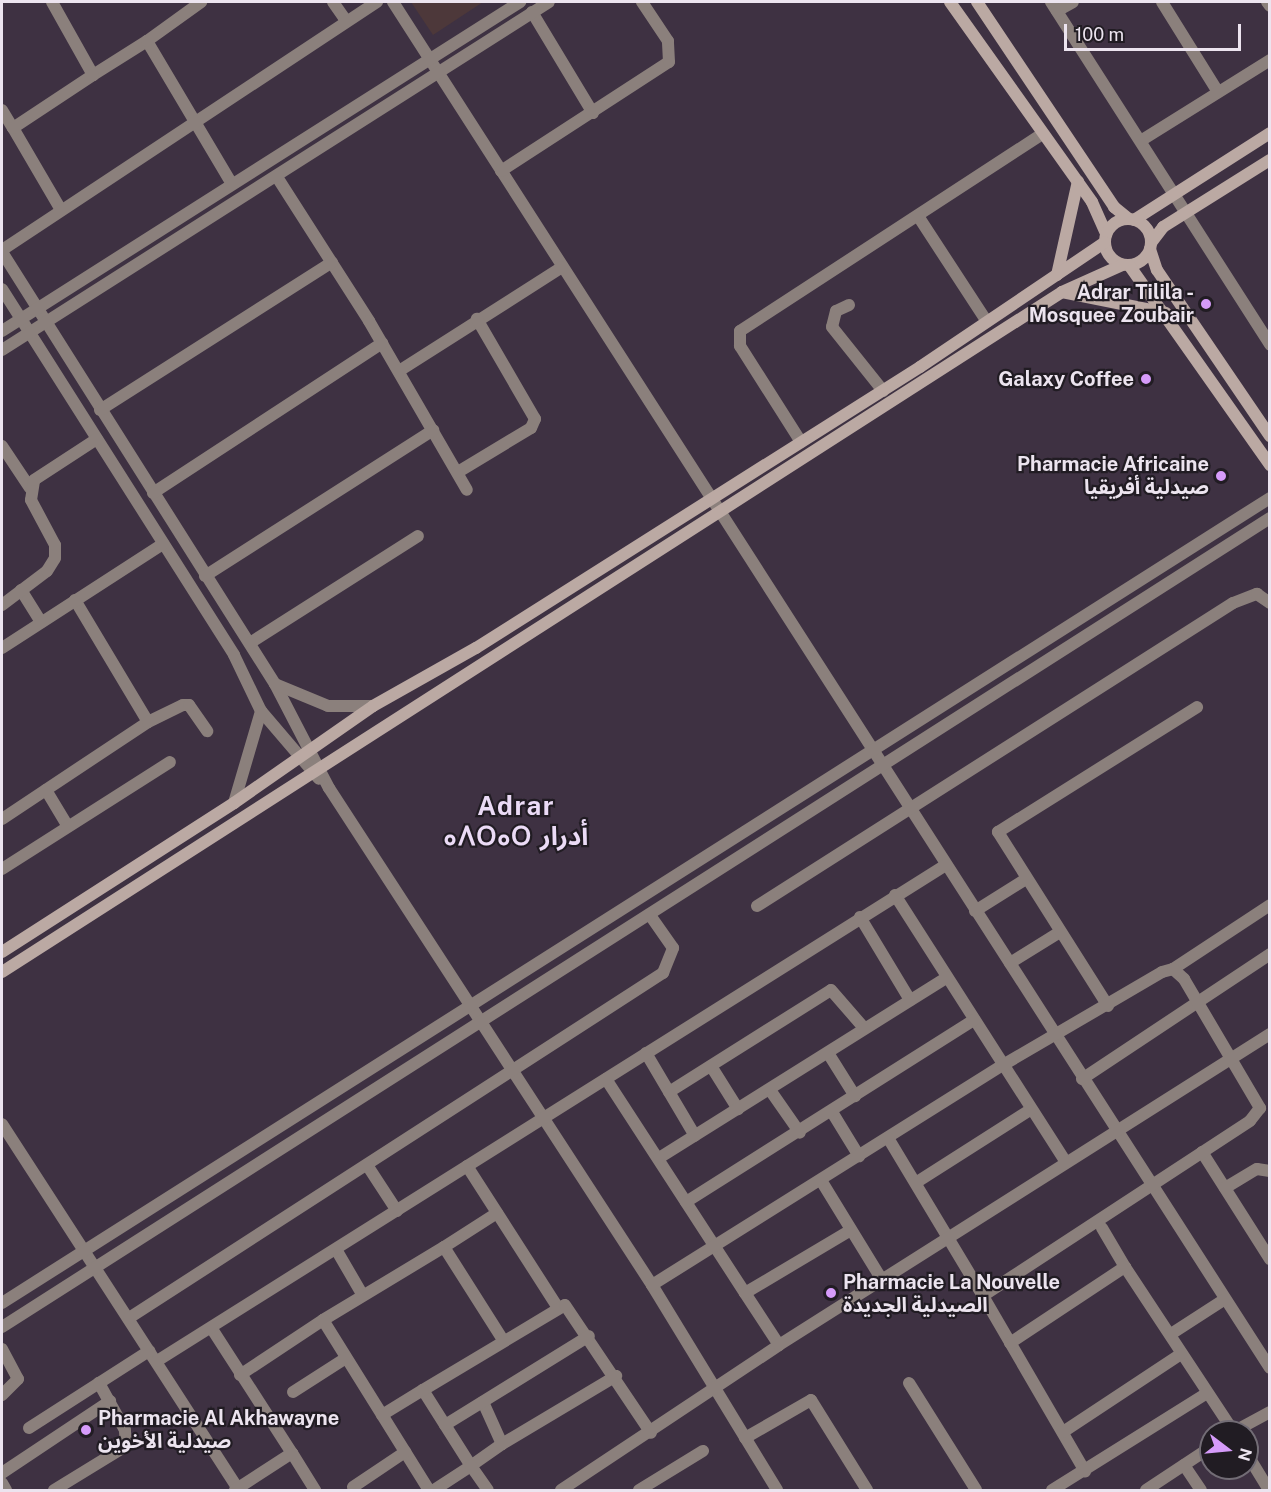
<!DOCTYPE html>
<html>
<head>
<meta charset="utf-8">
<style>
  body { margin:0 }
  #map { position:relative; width:1271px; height:1492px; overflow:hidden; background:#3e3142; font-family:"Public Sans","Noto Sans Arabic","Noto Sans Tifinagh",sans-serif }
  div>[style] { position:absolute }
  .commercial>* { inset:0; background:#4d383a }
  .street>* { height:12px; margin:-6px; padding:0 6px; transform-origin:6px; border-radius:6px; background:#8b807c }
  .secondary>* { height:12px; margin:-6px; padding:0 6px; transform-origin:6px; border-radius:6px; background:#bba9a3 }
  .secondary>.ring { margin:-6px; padding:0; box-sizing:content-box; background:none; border:12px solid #bba9a3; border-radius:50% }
  .dots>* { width:16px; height:16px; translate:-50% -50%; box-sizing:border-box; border:3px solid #211c23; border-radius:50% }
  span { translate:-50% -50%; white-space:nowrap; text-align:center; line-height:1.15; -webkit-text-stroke:4.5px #211c23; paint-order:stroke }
  .poi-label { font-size:20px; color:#ece4ef; font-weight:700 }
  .right { translate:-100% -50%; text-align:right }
  .left { translate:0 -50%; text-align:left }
  .district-label { font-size:26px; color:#ebdbf6; font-weight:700; letter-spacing:1.5px }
  .frame { position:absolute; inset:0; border:3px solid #ece4ef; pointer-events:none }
  .north { position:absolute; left:1199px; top:1420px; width:60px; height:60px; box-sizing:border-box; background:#211c23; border:2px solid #726c75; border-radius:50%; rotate:106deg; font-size:16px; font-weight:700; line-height:24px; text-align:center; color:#ece4ef }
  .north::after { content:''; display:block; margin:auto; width:21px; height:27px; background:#d69bfa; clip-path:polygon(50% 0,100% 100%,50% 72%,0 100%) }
  .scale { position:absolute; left:1064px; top:24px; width:177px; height:27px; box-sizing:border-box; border:3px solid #ece4ef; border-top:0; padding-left:8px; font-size:18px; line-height:21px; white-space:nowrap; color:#ece4ef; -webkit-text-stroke:4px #211c23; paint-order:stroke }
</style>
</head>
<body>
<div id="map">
  <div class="commercial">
    <i style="clip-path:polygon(411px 2px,483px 2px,433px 35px)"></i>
  </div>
  <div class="street">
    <i style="left:52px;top:2px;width:84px;rotate:60.7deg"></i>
    <i style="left:93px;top:75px;width:64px;rotate:-32.2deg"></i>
    <i style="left:147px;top:41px;width:166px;rotate:59.3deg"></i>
    <i style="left:333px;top:2px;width:21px;rotate:55deg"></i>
    <i style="left:393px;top:2px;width:1623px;rotate:57.3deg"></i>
    <i style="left:1051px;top:2px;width:407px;rotate:57.4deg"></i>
    <i style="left:1162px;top:2px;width:106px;rotate:58.1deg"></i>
    <i style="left:1267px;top:2px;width:5px;rotate:53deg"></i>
    <i style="left:1057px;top:11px;width:18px;rotate:-29deg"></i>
    <i style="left:532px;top:12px;width:118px;rotate:58.9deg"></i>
    <i style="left:147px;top:41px;width:67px;rotate:-35.8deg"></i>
    <i style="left:2px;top:110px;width:21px;rotate:59deg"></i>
    <i style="left:1142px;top:140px;width:151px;rotate:-32deg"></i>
    <i style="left:501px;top:171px;width:200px;rotate:-33deg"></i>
    <i style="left:669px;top:62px;width:21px;rotate:-93deg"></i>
    <i style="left:668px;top:41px;width:47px;rotate:-123.7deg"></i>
    <i style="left:277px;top:177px;width:171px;rotate:57.4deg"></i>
    <i style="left:369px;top:321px;width:195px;rotate:59.9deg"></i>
    <i style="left:61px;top:210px;width:95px;rotate:-120.3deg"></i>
    <i style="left:13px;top:128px;width:96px;rotate:-33.5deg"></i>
    <i style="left:918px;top:216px;width:126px;rotate:56.9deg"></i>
    <i style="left:2px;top:250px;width:450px;rotate:-33.5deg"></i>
    <i style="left:2px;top:252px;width:511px;rotate:57.71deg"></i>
    <i style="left:275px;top:684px;width:117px;rotate:62.6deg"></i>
    <i style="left:329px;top:788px;width:593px;rotate:56.98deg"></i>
    <i style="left:652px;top:1285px;width:240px;rotate:58.6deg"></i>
    <i style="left:2px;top:289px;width:433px;rotate:57.6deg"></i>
    <i style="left:234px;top:655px;width:62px;rotate:64.3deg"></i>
    <i style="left:261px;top:711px;width:89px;rotate:49.5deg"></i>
    <i style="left:849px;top:305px;width:14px;rotate:155deg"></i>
    <i style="left:836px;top:311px;width:16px;rotate:104deg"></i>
    <i style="left:832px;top:327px;width:82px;rotate:51.4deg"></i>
    <i style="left:2px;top:331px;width:614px;rotate:-32.42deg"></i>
    <i style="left:2px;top:350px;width:648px;rotate:-32.46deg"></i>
    <i style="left:399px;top:371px;width:193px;rotate:-32.5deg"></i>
    <i style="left:100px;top:410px;width:275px;rotate:-32.5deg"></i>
    <i style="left:801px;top:442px;width:114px;rotate:-122.4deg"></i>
    <i style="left:740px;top:346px;width:15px;rotate:-90deg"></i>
    <i style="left:740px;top:331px;width:361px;rotate:-33.1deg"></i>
    <i style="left:2px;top:446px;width:50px;rotate:56.3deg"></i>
    <i style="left:458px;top:472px;width:85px;rotate:-31.1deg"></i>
    <i style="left:531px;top:428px;width:10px;rotate:-66deg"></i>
    <i style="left:535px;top:419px;width:116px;rotate:-120.1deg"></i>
    <i style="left:153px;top:493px;width:274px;rotate:-33.2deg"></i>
    <i style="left:205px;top:576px;width:271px;rotate:-32.6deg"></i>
    <i style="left:21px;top:590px;width:38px;rotate:58deg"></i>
    <i style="left:75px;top:600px;width:142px;rotate:59.1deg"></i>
    <i style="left:2px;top:605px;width:56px;rotate:-37.1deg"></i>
    <i style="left:47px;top:571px;width:15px;rotate:-58deg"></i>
    <i style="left:55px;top:558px;width:13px;rotate:-90deg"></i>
    <i style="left:55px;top:545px;width:51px;rotate:-118.1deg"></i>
    <i style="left:31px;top:500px;width:20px;rotate:-81deg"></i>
    <i style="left:34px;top:480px;width:75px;rotate:-33.1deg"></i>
    <i style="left:250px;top:643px;width:199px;rotate:-32.5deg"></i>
    <i style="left:2px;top:648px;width:192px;rotate:-32.9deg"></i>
    <i style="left:275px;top:684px;width:57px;rotate:22.5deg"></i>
    <i style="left:328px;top:706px;width:45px"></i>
    <i style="left:46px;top:790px;width:41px;rotate:59deg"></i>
    <i style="left:234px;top:803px;width:96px;rotate:-73.6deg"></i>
    <i style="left:2px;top:819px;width:175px;rotate:-33.6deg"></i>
    <i style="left:148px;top:722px;width:39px;rotate:-26deg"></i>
    <i style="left:183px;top:705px;width:6px"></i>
    <i style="left:189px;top:705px;width:32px;rotate:55deg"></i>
    <i style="left:2px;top:869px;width:199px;rotate:-32.5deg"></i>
    <i style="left:895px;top:895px;width:317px;rotate:57.4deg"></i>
    <i style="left:757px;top:906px;width:564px;rotate:-32.48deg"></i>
    <i style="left:1233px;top:603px;width:26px;rotate:-21deg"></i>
    <i style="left:1257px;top:594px;width:16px;rotate:35deg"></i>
    <i style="left:975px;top:911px;width:60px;rotate:-32.1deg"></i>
    <i style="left:860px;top:917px;width:97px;rotate:58.9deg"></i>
    <i style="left:1010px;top:963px;width:59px;rotate:-31.8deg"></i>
    <i style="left:1173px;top:969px;width:116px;rotate:-33.4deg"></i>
    <i style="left:1108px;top:1006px;width:206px;rotate:-122.3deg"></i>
    <i style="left:998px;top:832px;width:235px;rotate:-32.1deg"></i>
    <i style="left:646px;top:1053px;width:96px;rotate:59.4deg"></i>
    <i style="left:828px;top:1053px;width:51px;rotate:57.9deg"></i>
    <i style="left:711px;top:1066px;width:51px;rotate:57.9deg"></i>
    <i style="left:606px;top:1079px;width:255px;rotate:57deg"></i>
    <i style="left:1082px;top:1079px;width:226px;rotate:-33.6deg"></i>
    <i style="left:770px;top:1090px;width:52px;rotate:55.1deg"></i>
    <i style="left:669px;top:1092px;width:191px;rotate:-32.2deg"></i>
    <i style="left:831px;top:990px;width:50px;rotate:49deg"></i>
    <i style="left:832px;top:1112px;width:52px;rotate:58.5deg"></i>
    <i style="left:2px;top:1124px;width:436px;rotate:57.1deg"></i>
    <i style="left:1202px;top:1152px;width:127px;rotate:57.6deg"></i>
    <i style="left:659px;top:1158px;width:340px;rotate:-32.1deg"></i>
    <i style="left:367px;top:1165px;width:55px;rotate:56.9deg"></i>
    <i style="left:467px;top:1166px;width:166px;rotate:57.3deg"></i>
    <i style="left:822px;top:1182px;width:115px;rotate:58.5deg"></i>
    <i style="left:917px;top:1182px;width:134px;rotate:-32.5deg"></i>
    <i style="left:1225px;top:1188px;width:37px;rotate:-31deg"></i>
    <i style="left:1257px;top:1169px;width:13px;rotate:9deg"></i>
    <i style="left:686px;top:1202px;width:341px;rotate:-32.3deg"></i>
    <i style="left:1102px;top:1228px;width:45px;rotate:59.5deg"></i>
    <i style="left:444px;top:1247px;width:63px;rotate:-32.7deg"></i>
    <i style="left:337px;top:1251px;width:50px;rotate:59.8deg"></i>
    <i style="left:652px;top:1285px;width:414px;rotate:-32.1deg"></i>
    <i style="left:1003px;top:1065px;width:184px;rotate:-30.3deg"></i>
    <i style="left:1162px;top:972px;width:11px;rotate:-15deg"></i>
    <i style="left:1173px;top:969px;width:15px;rotate:42deg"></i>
    <i style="left:1184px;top:979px;width:150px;rotate:59.5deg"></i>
    <i style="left:1260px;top:1108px;width:16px;rotate:128deg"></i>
    <i style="left:1250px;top:1121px;width:319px;rotate:146.8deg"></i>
    <i style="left:983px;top:1296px;width:184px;rotate:-121deg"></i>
    <i style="left:983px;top:1296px;width:203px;rotate:59.8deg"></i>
    <i style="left:2px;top:1303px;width:1502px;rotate:-32.41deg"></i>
    <i style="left:129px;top:1318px;width:636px;rotate:-32.87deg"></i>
    <i style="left:663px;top:973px;width:27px;rotate:-68deg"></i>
    <i style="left:673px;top:948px;width:38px;rotate:-125deg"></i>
    <i style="left:323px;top:1320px;width:141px;rotate:-31.1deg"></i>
    <i style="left:444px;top:1247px;width:110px;rotate:57.6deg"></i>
    <i style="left:2px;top:1327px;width:1504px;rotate:-32.54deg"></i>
    <i style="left:212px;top:1329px;width:148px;rotate:57.2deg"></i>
    <i style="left:1171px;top:1334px;width:64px;rotate:-32.9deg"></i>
    <i style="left:1010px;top:1343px;width:138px;rotate:-33.5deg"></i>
    <i style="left:1125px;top:1267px;width:198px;rotate:56.6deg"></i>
    <i style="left:779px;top:1345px;width:62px;rotate:-123.2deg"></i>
    <i style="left:745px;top:1293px;width:123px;rotate:-30.7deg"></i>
    <i style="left:2px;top:1349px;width:34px;rotate:62deg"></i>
    <i style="left:18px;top:1379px;width:23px;rotate:135deg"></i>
    <i style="left:157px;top:1361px;width:932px;rotate:-32.16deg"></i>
    <i style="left:240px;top:1375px;width:100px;rotate:-33.5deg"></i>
    <i style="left:323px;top:1320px;width:200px;rotate:58.1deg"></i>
    <i style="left:909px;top:1383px;width:126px;rotate:57.9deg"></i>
    <i style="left:293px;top:1392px;width:63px;rotate:-32.7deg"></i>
    <i style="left:483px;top:1402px;width:46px;rotate:65.7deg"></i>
    <i style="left:502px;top:1444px;width:38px;rotate:145deg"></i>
    <i style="left:471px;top:1466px;width:90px;rotate:-122.3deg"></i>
    <i style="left:423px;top:1390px;width:165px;rotate:-30.9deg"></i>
    <i style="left:565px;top:1305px;width:154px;rotate:56.1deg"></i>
    <i style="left:382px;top:1415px;width:48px;rotate:-31.4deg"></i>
    <i style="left:445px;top:1425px;width:169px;rotate:-31.7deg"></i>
    <i style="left:29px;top:1428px;width:143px;rotate:-32.7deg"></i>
    <i style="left:1063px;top:1432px;width:141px;rotate:-33.5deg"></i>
    <i style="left:1233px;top:1432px;width:42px;rotate:-28.4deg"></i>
    <i style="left:745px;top:1438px;width:76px;rotate:-29.9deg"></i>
    <i style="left:811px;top:1400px;width:106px;rotate:58.1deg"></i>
    <i style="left:502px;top:1444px;width:133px;rotate:-30.8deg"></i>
    <i style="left:1247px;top:1454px;width:42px;rotate:58.6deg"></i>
    <i style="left:1184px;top:1465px;width:30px;rotate:56deg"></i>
    <i style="left:2px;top:1473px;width:130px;rotate:-33.7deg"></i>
    <i style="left:2px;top:1483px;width:8px;rotate:60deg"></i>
    <i style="left:353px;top:1487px;width:63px;rotate:-33.9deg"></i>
    <i style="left:54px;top:1490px;width:84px;rotate:-31.4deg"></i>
    <i style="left:126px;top:1446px;width:16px;rotate:-94deg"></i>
    <i style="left:125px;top:1430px;width:54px;rotate:-119deg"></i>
    <i style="left:235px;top:1490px;width:68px;rotate:-33deg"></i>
    <i style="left:292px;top:1453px;width:44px;rotate:58.1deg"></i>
    <i style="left:434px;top:1490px;width:44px;rotate:-33deg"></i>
    <i style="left:471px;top:1466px;width:29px;rotate:55deg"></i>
    <i style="left:561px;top:1490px;width:262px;rotate:-33.6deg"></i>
    <i style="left:779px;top:1345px;width:581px;rotate:-32.35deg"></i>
    <i style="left:639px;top:1490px;width:75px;rotate:-31.4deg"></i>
    <i style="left:1052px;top:1490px;width:183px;rotate:-32deg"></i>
    <i style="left:1146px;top:1490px;width:78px;rotate:-33.5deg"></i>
  </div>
  <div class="secondary">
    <i style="left:950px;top:2px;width:245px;rotate:54.6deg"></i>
    <i style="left:1092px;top:202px;width:35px;rotate:66deg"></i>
    <i style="left:977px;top:2px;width:247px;rotate:56.2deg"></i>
    <i style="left:1114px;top:207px;width:19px;rotate:39deg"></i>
    <i class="ring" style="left:1105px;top:219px;width:34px;height:34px"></i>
    <i style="left:1134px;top:220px;width:161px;rotate:-32.6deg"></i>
    <i style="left:1151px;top:243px;width:20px;rotate:-53deg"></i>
    <i style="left:1163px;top:227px;width:126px;rotate:-32.1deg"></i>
    <i style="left:1150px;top:249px;width:22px;rotate:72deg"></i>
    <i style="left:1157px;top:270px;width:201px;rotate:55.8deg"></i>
    <i style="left:1129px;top:265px;width:245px;rotate:54.8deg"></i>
    <i style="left:1057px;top:275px;width:96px;rotate:-77.4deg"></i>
    <i style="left:1062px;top:292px;width:106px;rotate:11.4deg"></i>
    <i style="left:2px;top:952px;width:276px;rotate:-32.7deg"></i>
    <i style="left:234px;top:803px;width:169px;rotate:-34.9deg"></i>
    <i style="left:373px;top:706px;width:118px;rotate:-29.4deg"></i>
    <i style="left:476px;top:648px;width:525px;rotate:-32.33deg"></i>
    <i style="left:920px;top:367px;width:223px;rotate:-34deg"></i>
    <i style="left:2px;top:972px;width:1259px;rotate:-32.68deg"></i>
    <i style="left:1062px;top:292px;width:66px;rotate:-24.2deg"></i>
  </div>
  <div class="dots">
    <i style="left:1206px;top:304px;background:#d69bfa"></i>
    <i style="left:1146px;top:379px;background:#d69bfa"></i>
    <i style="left:1221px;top:476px;background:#d69bfa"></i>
    <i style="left:831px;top:1293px;background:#d69bfa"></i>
    <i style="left:86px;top:1430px;background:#d69bfa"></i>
  </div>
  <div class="poi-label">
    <span class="right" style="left:1194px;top:304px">Adrar Tilila -<br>Mosquee Zoubair</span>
    <span class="right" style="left:1134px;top:379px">Galaxy Coffee</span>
    <span class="right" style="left:1209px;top:476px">Pharmacie Africaine<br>صيدلية أفريقيا</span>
    <span class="left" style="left:843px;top:1294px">Pharmacie La Nouvelle<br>الصيدلية الجديدة</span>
    <span class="left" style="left:98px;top:1430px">Pharmacie Al Akhawayne<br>صيدلية الأخوين</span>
  </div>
  <div class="district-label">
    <span style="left:516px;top:821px">Adrar<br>ⴰⴷⵔⴰⵔ أدرار</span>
  </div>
  <div class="frame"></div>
  <div class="north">N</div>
  <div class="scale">100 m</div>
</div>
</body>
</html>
